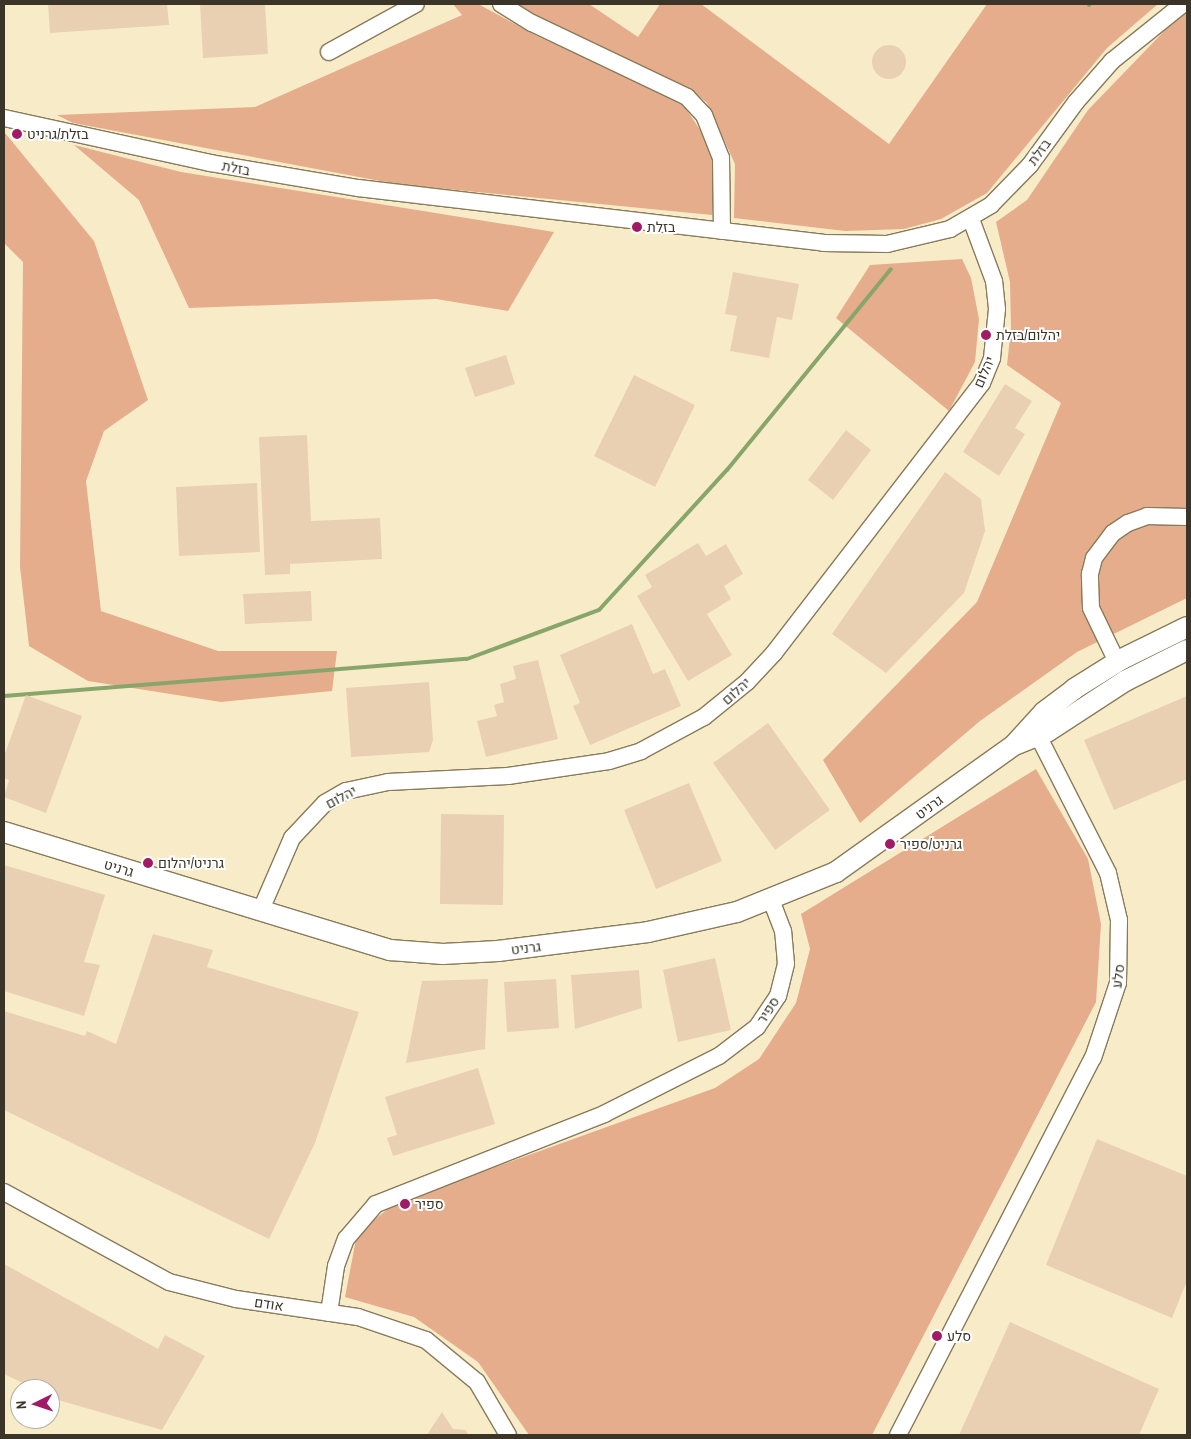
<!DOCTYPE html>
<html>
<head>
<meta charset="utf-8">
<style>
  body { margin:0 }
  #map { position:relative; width:1191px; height:1439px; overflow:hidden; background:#f8ecc8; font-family:"Archivo Narrow",Heebo,sans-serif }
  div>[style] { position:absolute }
  .green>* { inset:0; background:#e5ad8c }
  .stream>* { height:4px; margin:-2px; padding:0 2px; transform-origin:2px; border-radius:2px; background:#88a66b }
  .building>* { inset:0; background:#e9d0b3 }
  .round { border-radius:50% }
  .roads { filter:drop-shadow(1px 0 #877b5b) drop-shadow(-1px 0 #877b5b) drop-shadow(0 1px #877b5b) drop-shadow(0 -1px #877b5b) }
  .minor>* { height:16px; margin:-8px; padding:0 8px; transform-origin:8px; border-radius:8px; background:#fff }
  .tertiary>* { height:20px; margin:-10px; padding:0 10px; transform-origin:10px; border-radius:10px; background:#fff }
  .dots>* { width:14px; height:14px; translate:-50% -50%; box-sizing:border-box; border:2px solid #fff; border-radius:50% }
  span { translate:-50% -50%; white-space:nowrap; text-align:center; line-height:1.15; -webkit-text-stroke:4px #fff; paint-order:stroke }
  .poi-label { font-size:14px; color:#3a3528 }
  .left { translate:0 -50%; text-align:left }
  .street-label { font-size:14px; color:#3a3528 }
  .frame { position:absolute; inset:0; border:5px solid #3a3528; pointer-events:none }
  .north { position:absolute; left:10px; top:1379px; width:50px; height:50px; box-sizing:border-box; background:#fff; border:1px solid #b0aea9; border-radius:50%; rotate:266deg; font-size:14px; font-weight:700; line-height:20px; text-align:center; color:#3a3528 }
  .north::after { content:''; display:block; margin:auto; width:18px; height:22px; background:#a11a66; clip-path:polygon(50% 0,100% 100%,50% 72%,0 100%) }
</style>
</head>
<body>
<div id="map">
  <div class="green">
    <i style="clip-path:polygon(453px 4px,478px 4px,537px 36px,681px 101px,708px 142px,715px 169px,712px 215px,396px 184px,73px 123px,57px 115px,255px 107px,462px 15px)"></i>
    <i style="clip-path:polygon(514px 4px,589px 4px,638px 37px,660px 4px,701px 4px,889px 144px,987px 4px,1158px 4px,1107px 48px,987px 193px,941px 219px,904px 229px,845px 231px,734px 218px,735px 164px,707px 103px,690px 89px,541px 20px)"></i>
    <i style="clip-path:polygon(1187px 12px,1187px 598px,1077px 652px,980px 721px,860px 823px,823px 760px,977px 602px,1061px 403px,1007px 365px,1011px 328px,1010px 282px,996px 222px,1027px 200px,1088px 110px,1171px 24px)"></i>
    <i style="clip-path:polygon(5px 133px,94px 241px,148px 400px,104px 431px,86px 481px,101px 611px,218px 651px,337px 651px,332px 691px,221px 702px,88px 681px,29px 646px,20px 567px,23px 262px,4px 243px)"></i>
    <i style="clip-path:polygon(74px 145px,181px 172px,554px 232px,508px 311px,436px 299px,189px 308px,139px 200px)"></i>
    <i style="clip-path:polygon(962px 259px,971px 278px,979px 319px,975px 362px,949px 411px,836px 318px,870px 265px)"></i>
    <i style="clip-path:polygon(1036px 769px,1088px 859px,1101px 924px,1096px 1002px,872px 1435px,529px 1435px,478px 1362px,414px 1317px,345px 1297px,357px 1234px,395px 1203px,715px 1088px,759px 1059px,796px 1003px,810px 949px,801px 914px)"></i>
  </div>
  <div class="stream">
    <i style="left:1089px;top:5px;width:1px;rotate:-45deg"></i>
    <i style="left:4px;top:696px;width:464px;rotate:-4.6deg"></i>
    <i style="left:467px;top:659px;width:141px;rotate:-20.4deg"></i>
    <i style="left:599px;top:610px;width:190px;rotate:-47.6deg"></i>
    <i style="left:727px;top:470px;width:259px;rotate:-50.8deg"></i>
  </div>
  <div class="building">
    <i style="clip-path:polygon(48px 4px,167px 4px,169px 25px,50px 33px)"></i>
    <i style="clip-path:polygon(200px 4px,265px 4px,268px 54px,203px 58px)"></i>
    <i class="round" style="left:872px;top:45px;width:34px;height:34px"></i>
    <i style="clip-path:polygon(733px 272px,799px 284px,792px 320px,777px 317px,769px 358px,730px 351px,737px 316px,725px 314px)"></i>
    <i style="clip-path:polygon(506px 355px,515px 384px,475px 397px,465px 368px)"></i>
    <i style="clip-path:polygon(634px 375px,695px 405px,655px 487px,594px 456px)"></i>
    <i style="clip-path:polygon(1005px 384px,1032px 401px,1015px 428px,1025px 434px,999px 476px,963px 452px)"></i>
    <i style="clip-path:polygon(846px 430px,871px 450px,833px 500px,808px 480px)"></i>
    <i style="clip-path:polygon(307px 435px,311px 521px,380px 518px,382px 559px,290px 564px,290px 574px,265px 575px,259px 437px)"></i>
    <i style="clip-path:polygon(945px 472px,981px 499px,985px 531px,964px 593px,886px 673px,832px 634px)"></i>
    <i style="clip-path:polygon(257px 483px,260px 552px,179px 556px,176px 487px)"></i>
    <i style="clip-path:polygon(698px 543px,706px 556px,726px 544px,743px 574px,724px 586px,731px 599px,707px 614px,732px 655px,688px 681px,637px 596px,652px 587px,645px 575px)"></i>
    <i style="clip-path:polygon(311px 591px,312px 621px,245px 624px,243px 594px)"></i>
    <i style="clip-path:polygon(632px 624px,653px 674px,665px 669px,681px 706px,590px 745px,573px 706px,580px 703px,560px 655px)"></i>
    <i style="clip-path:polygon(538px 660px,558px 739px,486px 757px,477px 721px,497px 716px,494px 705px,504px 702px,500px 684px,516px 679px,513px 666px)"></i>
    <i style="clip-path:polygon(429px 682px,433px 740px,429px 752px,351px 757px,346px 688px)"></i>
    <i style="clip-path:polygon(26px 695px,82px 716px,46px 813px,4px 797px,9px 780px,4px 778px,4px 756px)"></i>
    <i style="clip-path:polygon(1187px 696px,1187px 779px,1114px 810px,1084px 740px)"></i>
    <i style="clip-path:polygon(768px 723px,830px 810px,775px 850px,713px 763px)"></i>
    <i style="clip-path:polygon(689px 783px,722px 861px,656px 889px,624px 810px)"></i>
    <i style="clip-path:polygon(441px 814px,504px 815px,503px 905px,440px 904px)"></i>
    <i style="clip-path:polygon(4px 865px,105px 895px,84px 962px,100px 965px,84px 1016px,4px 991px)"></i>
    <i style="clip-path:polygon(153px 934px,213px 950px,207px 967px,359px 1012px,315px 1143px,269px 1239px,4px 1110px,4px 1011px,85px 1036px,87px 1031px,116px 1044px)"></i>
    <i style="clip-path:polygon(715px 958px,731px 1030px,678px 1042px,663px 970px)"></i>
    <i style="clip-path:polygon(639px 970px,642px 1008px,575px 1029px,571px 975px)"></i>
    <i style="clip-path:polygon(488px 979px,485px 1049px,406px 1063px,422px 981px)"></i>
    <i style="clip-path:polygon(556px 979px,559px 1028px,507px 1032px,504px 982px)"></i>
    <i style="clip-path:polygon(478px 1068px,495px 1124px,393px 1156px,387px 1138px,397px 1135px,385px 1097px)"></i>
    <i style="clip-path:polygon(1097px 1139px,1187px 1176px,1187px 1281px,1172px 1318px,1046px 1265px)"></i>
    <i style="clip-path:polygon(4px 1264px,158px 1349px,165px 1335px,205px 1356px,162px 1430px,58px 1400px,50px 1396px,50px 1389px,35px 1389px,4px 1374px)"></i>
    <i style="clip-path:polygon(1010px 1322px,1159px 1389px,1139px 1435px,959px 1435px)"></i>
    <i style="clip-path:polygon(442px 1412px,453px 1429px,466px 1430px,468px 1435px,427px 1435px)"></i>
  </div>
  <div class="roads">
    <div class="minor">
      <i style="left:501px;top:4px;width:36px;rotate:32deg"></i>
      <i style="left:532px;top:23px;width:172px;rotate:25.5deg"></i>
      <i style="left:687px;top:97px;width:25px;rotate:47deg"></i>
      <i style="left:704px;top:115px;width:46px;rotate:68.4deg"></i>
      <i style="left:721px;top:158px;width:73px;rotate:89.2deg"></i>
      <i style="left:329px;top:52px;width:99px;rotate:-28.9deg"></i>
      <i style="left:4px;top:118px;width:211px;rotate:12.3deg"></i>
      <i style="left:210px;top:163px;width:150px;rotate:9.6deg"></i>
      <i style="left:358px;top:188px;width:468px;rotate:6.7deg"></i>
      <i style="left:823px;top:243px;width:64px;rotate:0.9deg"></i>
      <i style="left:887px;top:244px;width:65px;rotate:-13.4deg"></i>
      <i style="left:950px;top:229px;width:48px;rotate:-30.3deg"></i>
      <i style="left:991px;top:205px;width:56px;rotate:-45.7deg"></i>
      <i style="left:1030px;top:165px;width:78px;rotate:-53.9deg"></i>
      <i style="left:1076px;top:102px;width:55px;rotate:-48.7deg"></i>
      <i style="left:1112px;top:61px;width:91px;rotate:-38.8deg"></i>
      <i style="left:1117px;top:662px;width:60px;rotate:-115.7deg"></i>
      <i style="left:1091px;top:608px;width:34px;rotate:-92deg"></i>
      <i style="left:1090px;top:574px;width:16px;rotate:-76deg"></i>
      <i style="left:1094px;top:558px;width:31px;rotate:-53deg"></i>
      <i style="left:1113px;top:533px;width:18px;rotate:-34deg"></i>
      <i style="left:1128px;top:523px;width:20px;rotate:-20deg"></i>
      <i style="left:1147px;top:516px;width:40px;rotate:1.4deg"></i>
      <i style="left:260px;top:912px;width:81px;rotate:-66.6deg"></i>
      <i style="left:292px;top:838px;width:48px;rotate:-46.7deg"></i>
      <i style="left:325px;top:803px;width:24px;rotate:-30deg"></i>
      <i style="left:346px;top:791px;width:43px;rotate:-12.1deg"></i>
      <i style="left:388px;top:782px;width:120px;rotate:-2.9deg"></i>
      <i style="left:508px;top:776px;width:102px;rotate:-8.4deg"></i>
      <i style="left:609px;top:761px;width:34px;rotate:-17deg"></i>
      <i style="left:641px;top:751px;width:72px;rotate:-28.4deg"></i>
      <i style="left:704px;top:717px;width:55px;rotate:-39.1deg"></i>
      <i style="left:747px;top:682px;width:40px;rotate:-47deg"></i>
      <i style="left:774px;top:653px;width:341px;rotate:-52.4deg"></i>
      <i style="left:982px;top:383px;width:27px;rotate:-68deg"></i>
      <i style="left:992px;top:358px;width:49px;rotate:-84.2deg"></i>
      <i style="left:997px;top:309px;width:28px;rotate:-96deg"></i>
      <i style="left:994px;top:281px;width:66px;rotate:-110.4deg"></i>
      <i style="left:4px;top:1192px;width:188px;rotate:28.6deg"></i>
      <i style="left:169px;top:1282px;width:69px;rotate:14.2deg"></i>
      <i style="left:236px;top:1299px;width:123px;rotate:8.4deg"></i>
      <i style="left:358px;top:1317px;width:72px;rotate:18.7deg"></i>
      <i style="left:426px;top:1340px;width:66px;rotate:39.5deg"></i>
      <i style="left:477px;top:1382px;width:61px;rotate:59.7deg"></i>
      <i style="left:329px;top:1313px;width:48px;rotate:-81.5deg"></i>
      <i style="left:336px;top:1266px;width:29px;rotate:-70deg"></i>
      <i style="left:346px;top:1239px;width:46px;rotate:-49.4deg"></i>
      <i style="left:376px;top:1204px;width:245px;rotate:-21.5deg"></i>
      <i style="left:604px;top:1114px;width:129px;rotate:-26.8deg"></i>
      <i style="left:719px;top:1056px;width:48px;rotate:-37.3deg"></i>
      <i style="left:757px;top:1027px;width:37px;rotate:-56deg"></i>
      <i style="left:778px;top:996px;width:33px;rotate:-76deg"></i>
      <i style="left:786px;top:964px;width:33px;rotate:-95deg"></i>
      <i style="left:783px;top:931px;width:33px;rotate:-111deg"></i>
      <i style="left:898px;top:1435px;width:424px;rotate:-62.7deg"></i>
      <i style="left:1093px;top:1058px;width:79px;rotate:-71.6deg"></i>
      <i style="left:1118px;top:983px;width:63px;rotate:-89.1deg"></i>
      <i style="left:1119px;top:920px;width:48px;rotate:-103.2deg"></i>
      <i style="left:1108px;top:873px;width:165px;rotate:-117deg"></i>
    </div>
    <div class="tertiary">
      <i style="left:1017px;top:744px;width:32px;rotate:-22deg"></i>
      <i style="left:1047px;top:732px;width:93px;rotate:-33.2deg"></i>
      <i style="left:1125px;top:681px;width:69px;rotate:-26.6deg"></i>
      <i style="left:4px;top:832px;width:404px;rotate:17deg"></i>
      <i style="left:390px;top:950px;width:53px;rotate:4.3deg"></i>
      <i style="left:443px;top:954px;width:55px;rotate:-3.1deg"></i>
      <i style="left:498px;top:951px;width:151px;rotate:-7.2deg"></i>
      <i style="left:648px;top:932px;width:91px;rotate:-12.7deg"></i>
      <i style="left:737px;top:912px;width:107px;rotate:-22deg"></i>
      <i style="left:836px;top:872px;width:219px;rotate:-35.5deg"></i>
      <i style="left:1014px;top:745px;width:45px;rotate:-47.7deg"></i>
      <i style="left:1044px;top:712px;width:38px;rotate:-37deg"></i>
      <i style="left:1074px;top:689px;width:57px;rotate:-32deg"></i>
      <i style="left:1122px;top:659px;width:72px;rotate:-26.2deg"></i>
    </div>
  </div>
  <div class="dots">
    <i style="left:17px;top:134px;background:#a11a66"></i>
    <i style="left:637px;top:227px;background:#a11a66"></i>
    <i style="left:986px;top:335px;background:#a11a66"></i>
    <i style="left:890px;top:844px;background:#a11a66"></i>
    <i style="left:148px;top:863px;background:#a11a66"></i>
    <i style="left:405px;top:1204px;background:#a11a66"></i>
    <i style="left:937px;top:1336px;background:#a11a66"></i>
  </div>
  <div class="poi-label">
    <span class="left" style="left:27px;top:134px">בזלת/גרניט</span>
    <span class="left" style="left:647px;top:227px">בזלת</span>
    <span class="left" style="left:996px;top:335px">יהלום/בזלת</span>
    <span class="left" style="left:900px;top:844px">גרניט/ספיר</span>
    <span class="left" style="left:158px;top:863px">גרניט/יהלום</span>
    <span class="left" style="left:415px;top:1204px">ספיר</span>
    <span class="left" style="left:947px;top:1336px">סלע</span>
  </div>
  <div class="street-label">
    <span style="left:1039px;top:152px;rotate:-54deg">בזלת</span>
    <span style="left:236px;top:168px;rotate:11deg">בזלת</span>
    <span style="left:984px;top:372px;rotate:-66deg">יהלום</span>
    <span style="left:736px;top:691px;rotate:-42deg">יהלום</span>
    <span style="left:341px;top:797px;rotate:-28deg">יהלום</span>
    <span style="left:929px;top:807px;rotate:-36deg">גרניט</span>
    <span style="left:119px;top:868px;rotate:17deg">גרניט</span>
    <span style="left:526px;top:948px;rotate:-7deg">גרניט</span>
    <span style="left:1118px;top:976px;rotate:-82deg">סלע</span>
    <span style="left:768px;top:1010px;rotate:-57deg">ספיר</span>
    <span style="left:269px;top:1304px;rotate:8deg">אודם</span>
  </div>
  <div class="frame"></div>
  <div class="north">N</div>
</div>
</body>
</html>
